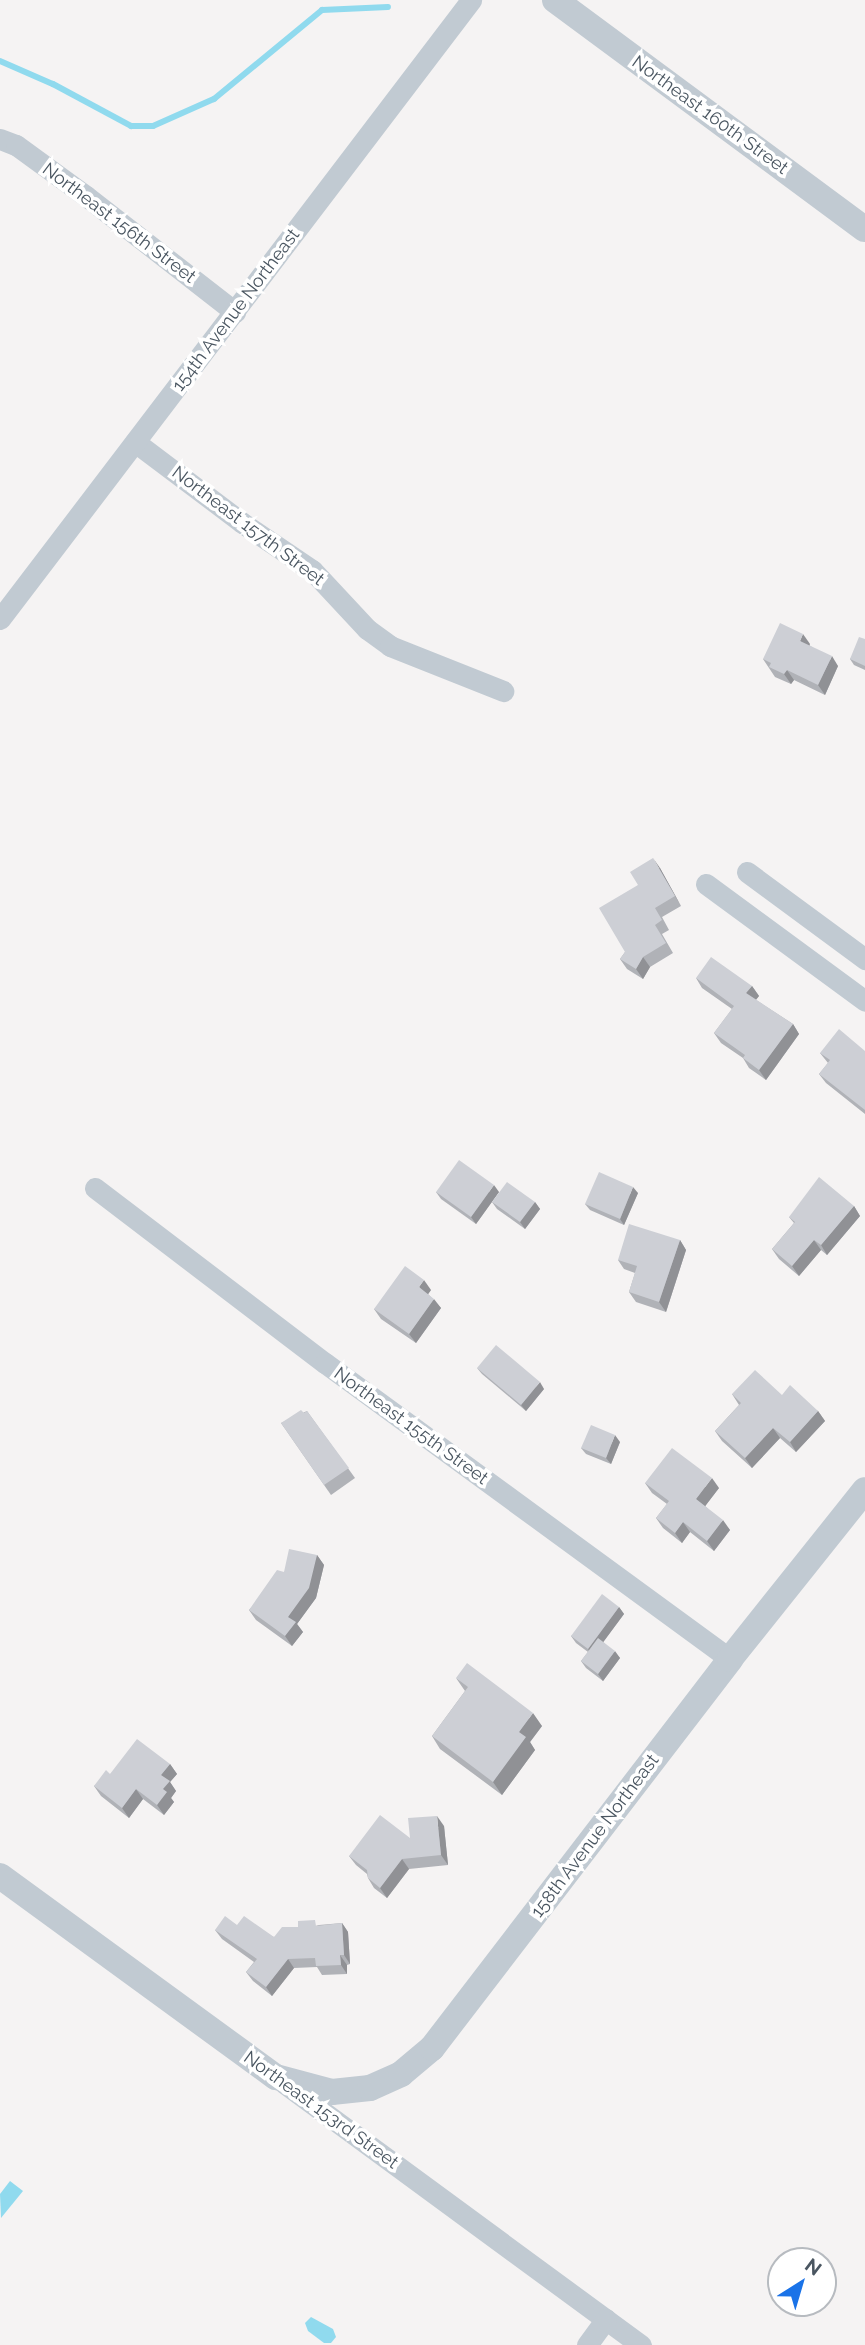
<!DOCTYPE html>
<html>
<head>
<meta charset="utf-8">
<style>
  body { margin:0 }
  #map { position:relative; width:865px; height:2345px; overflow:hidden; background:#f5f3f3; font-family:Raleway,sans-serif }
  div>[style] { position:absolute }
  .water>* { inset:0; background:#90daee }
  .stream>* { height:6px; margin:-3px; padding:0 3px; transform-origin:3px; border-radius:3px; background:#90daee }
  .minor>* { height:21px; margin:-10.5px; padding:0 10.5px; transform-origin:10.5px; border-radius:10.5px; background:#c1cad2 }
  .tertiary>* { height:26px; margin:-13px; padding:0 13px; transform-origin:13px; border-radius:13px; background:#c1cad2 }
  .wall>* { inset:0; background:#b0b2b7 }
  .shaded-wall>* { inset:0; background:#909195 }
  .building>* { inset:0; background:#cdcfd5 }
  span { translate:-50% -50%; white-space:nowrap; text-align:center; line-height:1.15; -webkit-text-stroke:7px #fff; paint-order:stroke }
  .street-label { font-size:18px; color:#4a5661 }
  .north { position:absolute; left:767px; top:2247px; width:70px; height:70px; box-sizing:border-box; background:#fff; border:2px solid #b7bbc0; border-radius:50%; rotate:37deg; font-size:19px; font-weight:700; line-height:28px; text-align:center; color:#4a5661 }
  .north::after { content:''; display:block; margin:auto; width:24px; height:32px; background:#1a73e8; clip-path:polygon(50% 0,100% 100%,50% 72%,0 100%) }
</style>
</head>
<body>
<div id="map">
  <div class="water">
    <i style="clip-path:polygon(10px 2181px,23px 2191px,1px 2218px,0 2194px)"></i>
    <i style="clip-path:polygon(311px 2317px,333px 2329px,336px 2337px,331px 2343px,324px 2343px,308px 2331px,305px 2323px)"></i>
  </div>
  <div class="stream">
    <i style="left:0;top:61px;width:58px;rotate:23.5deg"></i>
    <i style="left:53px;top:84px;width:89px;rotate:28.3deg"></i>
    <i style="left:131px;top:126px;width:22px"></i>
    <i style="left:153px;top:126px;width:67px;rotate:-23.9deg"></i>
    <i style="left:214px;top:99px;width:140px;rotate:-39.5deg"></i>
    <i style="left:322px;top:10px;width:66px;rotate:-2.6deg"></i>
  </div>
  <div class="minor">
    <i style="left:0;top:139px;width:17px;rotate:21deg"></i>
    <i style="left:16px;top:145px;width:87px;rotate:36.1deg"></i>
    <i style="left:86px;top:196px;width:189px;rotate:37.9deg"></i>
    <i style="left:135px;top:442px;width:133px;rotate:37deg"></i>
    <i style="left:241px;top:522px;width:86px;rotate:34.1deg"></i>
    <i style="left:312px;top:570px;width:81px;rotate:47deg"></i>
    <i style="left:367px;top:629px;width:29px;rotate:36deg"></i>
    <i style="left:390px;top:646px;width:122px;rotate:21.7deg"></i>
    <i style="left:0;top:619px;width:778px;rotate:-52.73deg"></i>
    <i style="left:747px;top:872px;width:147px;rotate:36.4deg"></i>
    <i style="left:706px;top:884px;width:197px;rotate:36.3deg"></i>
    <i style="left:95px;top:1188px;width:289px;rotate:37.3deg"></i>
    <i style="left:325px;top:1363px;width:502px;rotate:36.16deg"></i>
    <i style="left:284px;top:2083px;width:443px;rotate:36.3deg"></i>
    <i style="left:587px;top:2345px;width:32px;rotate:-54deg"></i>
  </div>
  <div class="tertiary">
    <i style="left:555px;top:0;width:385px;rotate:36.5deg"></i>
    <i style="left:0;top:1876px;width:341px;rotate:36.1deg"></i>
    <i style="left:276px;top:2077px;width:58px;rotate:15deg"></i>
    <i style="left:332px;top:2092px;width:38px;rotate:-6deg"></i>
    <i style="left:370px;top:2088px;width:34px;rotate:-24deg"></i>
    <i style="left:401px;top:2074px;width:40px;rotate:-40deg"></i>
    <i style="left:432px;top:2048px;width:490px;rotate:-52.5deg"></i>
    <i style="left:730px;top:1659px;width:216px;rotate:-51.4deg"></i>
  </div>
  <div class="wall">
    <i style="clip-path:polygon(865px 639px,865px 670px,854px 665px,850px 659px)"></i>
    <i style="clip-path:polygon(810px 644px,809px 645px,838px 666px,825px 695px,794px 680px,791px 684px,775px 677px,763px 659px)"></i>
    <i style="clip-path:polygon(660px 868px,681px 906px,662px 917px,669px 930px,662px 934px,673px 953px,650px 967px,643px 979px,627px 969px,620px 959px,625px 952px,638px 885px)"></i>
    <i style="clip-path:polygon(696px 978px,752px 986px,759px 996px,756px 1000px,793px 1024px,799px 1034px,766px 1080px,749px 1068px,743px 1058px,721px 1043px,714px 1033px,732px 1009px,702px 988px)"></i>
    <i style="clip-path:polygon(865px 1051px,865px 1114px,826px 1083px,819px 1074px,828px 1063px,820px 1053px)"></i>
    <i style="clip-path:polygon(436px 1192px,499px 1192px,476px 1224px,441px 1199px)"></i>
    <i style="clip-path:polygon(638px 1193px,624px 1225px,590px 1210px,585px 1204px)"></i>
    <i style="clip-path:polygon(492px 1202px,535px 1202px,540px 1209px,525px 1229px,497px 1209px)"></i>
    <i style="clip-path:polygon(854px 1206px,860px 1216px,827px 1255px,821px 1250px,799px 1276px,779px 1259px,772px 1249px,794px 1223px,789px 1217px)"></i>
    <i style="clip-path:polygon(680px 1240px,686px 1250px,666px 1312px,636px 1302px,629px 1292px,635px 1273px,624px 1269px,618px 1260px)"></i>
    <i style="clip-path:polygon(431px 1290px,428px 1294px,441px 1308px,416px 1343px,381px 1319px,374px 1309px)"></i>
    <i style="clip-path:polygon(477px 1368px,544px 1389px,526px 1411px,482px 1374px)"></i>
    <i style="clip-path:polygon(732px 1394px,782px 1395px,818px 1411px,825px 1421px,796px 1452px,780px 1438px,752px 1468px,722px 1441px,715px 1431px,739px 1405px)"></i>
    <i style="clip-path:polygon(307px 1411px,355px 1478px,331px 1495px,281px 1423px)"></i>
    <i style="clip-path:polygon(620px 1442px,611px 1464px,586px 1454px,581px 1448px)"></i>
    <i style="clip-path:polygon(645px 1483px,719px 1488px,705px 1506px,730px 1530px,714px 1551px,690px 1532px,682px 1543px,663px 1528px,656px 1518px,667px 1504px,652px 1493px)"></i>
    <i style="clip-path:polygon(317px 1555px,324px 1565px,316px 1598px,297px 1624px,303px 1632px,292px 1646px,256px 1620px,249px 1610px,284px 1572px)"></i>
    <i style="clip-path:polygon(619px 1607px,624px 1614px,603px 1642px,620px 1658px,603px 1681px,586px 1668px,581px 1661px,588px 1652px,576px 1643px,571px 1636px)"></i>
    <i style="clip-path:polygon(456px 1678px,542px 1726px,530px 1742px,535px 1750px,502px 1795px,440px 1749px,432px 1736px,465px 1691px)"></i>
    <i style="clip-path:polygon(170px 1764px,177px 1774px,170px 1782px,176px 1791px,171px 1798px,174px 1802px,164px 1815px,143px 1799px,129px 1818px,101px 1796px,94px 1786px,110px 1774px)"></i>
    <i style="clip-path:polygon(444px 1826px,448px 1865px,409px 1869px,387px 1898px,374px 1888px,368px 1878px,367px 1874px,356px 1865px,349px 1856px,410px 1838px)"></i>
    <i style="clip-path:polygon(342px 1923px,348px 1932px,350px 1964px,347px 1965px,347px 1974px,322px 1975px,317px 1967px,294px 1968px,272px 1996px,253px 1981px,246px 1972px,254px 1962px,222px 1939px,215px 1930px,237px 1925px,274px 1937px,319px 1925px)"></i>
  </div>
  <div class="shaded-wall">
    <i style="clip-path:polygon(803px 634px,810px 644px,807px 651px,800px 641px)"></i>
    <i style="clip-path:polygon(832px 656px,838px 666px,825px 695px,818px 685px)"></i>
    <i style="clip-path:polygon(787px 670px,794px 680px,791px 684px,784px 674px)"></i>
    <i style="clip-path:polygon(653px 858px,660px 868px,681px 906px,675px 896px)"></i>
    <i style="clip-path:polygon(643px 957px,650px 967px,643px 979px,636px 969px)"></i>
    <i style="clip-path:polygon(752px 986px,759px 996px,753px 1003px,746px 993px)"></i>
    <i style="clip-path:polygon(793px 1024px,799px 1034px,766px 1080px,759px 1070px)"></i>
    <i style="clip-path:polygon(494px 1185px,499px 1192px,476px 1224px,471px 1217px)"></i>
    <i style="clip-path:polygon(633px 1187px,638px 1193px,624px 1225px,620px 1219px)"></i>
    <i style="clip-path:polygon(535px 1202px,540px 1209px,525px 1229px,520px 1222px)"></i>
    <i style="clip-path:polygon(854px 1206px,860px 1216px,827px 1255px,821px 1245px)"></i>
    <i style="clip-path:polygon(680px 1240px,686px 1250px,666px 1312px,659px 1302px)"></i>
    <i style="clip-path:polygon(814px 1240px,821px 1250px,799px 1276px,792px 1266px)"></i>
    <i style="clip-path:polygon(424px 1280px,431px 1290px,426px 1297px,419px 1287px)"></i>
    <i style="clip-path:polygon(434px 1299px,441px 1308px,416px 1343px,409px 1334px)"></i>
    <i style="clip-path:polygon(540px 1382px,544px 1389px,526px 1411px,521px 1405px)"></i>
    <i style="clip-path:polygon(818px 1411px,825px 1421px,796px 1452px,790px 1442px)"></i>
    <i style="clip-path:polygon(773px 1428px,780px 1438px,752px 1468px,745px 1458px)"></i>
    <i style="clip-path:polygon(615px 1435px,620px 1442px,611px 1464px,606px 1458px)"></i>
    <i style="clip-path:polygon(712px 1478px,719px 1488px,703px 1509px,696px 1499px)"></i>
    <i style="clip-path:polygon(723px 1520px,730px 1530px,714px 1551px,707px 1541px)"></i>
    <i style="clip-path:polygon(683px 1522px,690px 1532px,682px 1543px,675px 1533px)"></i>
    <i style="clip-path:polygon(317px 1555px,324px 1565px,316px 1598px,297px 1624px,303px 1632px,292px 1646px,285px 1636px,288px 1617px)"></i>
    <i style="clip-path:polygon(619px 1607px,624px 1614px,593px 1656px,588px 1649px)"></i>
    <i style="clip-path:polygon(615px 1651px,620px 1658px,603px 1681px,598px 1674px)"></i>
    <i style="clip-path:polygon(533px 1713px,542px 1726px,530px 1742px,535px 1750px,502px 1795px,493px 1782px,519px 1732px)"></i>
    <i style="clip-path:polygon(170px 1764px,177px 1774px,170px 1782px,176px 1791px,171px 1798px,174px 1802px,164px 1815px,157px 1805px,163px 1789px,161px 1775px)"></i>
    <i style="clip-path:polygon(136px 1789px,143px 1799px,129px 1818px,122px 1808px)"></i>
    <i style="clip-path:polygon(437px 1816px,444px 1826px,448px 1865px,441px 1855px)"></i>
    <i style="clip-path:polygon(402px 1859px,409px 1869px,387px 1898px,380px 1888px)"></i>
    <i style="clip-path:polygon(342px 1923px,348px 1932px,350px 1964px,344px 1955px)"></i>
    <i style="clip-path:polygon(340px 1955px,347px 1965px,347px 1974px,341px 1965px)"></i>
    <i style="clip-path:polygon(288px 1959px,294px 1968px,272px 1996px,266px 1987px)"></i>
  </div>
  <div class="building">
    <i style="clip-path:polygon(780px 623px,803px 634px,800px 641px,832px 656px,818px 685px,787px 670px,784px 674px,769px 667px,771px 663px,763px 659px)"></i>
    <i style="clip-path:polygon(859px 637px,865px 639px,865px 666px,850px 659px)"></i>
    <i style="clip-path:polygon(653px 858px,675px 896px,655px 908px,662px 920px,655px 925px,666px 943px,643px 957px,636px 969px,620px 959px,625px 952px,599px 908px,638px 885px,630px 872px)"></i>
    <i style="clip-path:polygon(711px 957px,752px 986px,746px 993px,793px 1024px,759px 1070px,743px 1058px,745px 1055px,714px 1033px,734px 1006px,696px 978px)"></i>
    <i style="clip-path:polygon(839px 1029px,865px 1051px,865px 1110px,819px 1074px,830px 1060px,820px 1053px)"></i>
    <i style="clip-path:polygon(459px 1160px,494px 1185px,471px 1217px,436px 1192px)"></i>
    <i style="clip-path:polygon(599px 1172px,633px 1187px,620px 1219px,585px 1204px)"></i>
    <i style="clip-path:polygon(819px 1177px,854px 1206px,821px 1245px,814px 1240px,792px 1266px,772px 1249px,795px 1222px,789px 1217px)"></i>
    <i style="clip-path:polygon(507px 1182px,535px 1202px,520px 1222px,492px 1202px)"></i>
    <i style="clip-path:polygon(629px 1224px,680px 1240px,659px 1302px,629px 1292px,637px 1266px,618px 1260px)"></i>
    <i style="clip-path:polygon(405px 1266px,424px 1280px,419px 1287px,434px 1299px,409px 1334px,374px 1309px)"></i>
    <i style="clip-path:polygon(496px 1345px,540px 1382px,521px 1405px,477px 1368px)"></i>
    <i style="clip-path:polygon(755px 1370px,782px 1395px,790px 1385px,818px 1411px,790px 1442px,773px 1428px,745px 1458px,715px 1431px,741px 1403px,732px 1394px)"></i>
    <i style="clip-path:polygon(301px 1410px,304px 1413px,307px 1411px,349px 1468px,324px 1485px,281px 1423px)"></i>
    <i style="clip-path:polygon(591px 1425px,615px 1435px,606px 1458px,581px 1448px)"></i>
    <i style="clip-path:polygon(672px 1448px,712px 1478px,696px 1499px,723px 1520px,707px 1541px,683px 1522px,675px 1533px,656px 1518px,669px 1501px,645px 1483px)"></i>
    <i style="clip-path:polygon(289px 1549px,317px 1555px,309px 1588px,288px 1617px,296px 1622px,285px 1636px,249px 1610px,277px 1570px,284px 1572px)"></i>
    <i style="clip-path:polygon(602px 1594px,619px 1607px,588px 1649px,571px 1636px)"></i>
    <i style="clip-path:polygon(598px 1638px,615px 1651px,598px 1674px,581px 1661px)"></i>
    <i style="clip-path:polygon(467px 1663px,533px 1713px,519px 1732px,526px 1737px,493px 1782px,432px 1736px,468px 1687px,456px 1678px)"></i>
    <i style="clip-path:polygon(137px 1739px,170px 1764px,161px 1775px,170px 1781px,163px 1789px,167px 1792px,157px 1805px,136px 1789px,122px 1808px,94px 1786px,106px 1770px,110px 1774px)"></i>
    <i style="clip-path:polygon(380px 1815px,410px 1838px,408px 1818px,437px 1816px,441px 1855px,402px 1859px,380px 1888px,368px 1878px,367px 1870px,349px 1856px)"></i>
    <i style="clip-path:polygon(225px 1916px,237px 1925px,244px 1916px,274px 1937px,282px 1927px,298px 1927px,298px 1921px,315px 1920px,316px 1926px,342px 1923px,344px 1955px,340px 1955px,341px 1965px,316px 1966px,315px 1958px,288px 1959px,266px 1987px,246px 1972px,257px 1959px,215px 1930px)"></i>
  </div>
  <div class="street-label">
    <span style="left:710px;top:115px;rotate:36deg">Northeast 160th Street</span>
    <span style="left:119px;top:223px;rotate:37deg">Northeast 156th Street</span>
    <span style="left:236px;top:310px;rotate:-53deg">154th Avenue Northeast</span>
    <span style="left:248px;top:526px;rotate:37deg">Northeast 157th Street</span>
    <span style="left:411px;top:1426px;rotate:36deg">Northeast 155th Street</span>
    <span style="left:595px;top:1836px;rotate:-53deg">158th Avenue Northeast</span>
    <span style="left:321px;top:2110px;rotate:36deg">Northeast 153rd Street</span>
  </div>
  <div class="north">N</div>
</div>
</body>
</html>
